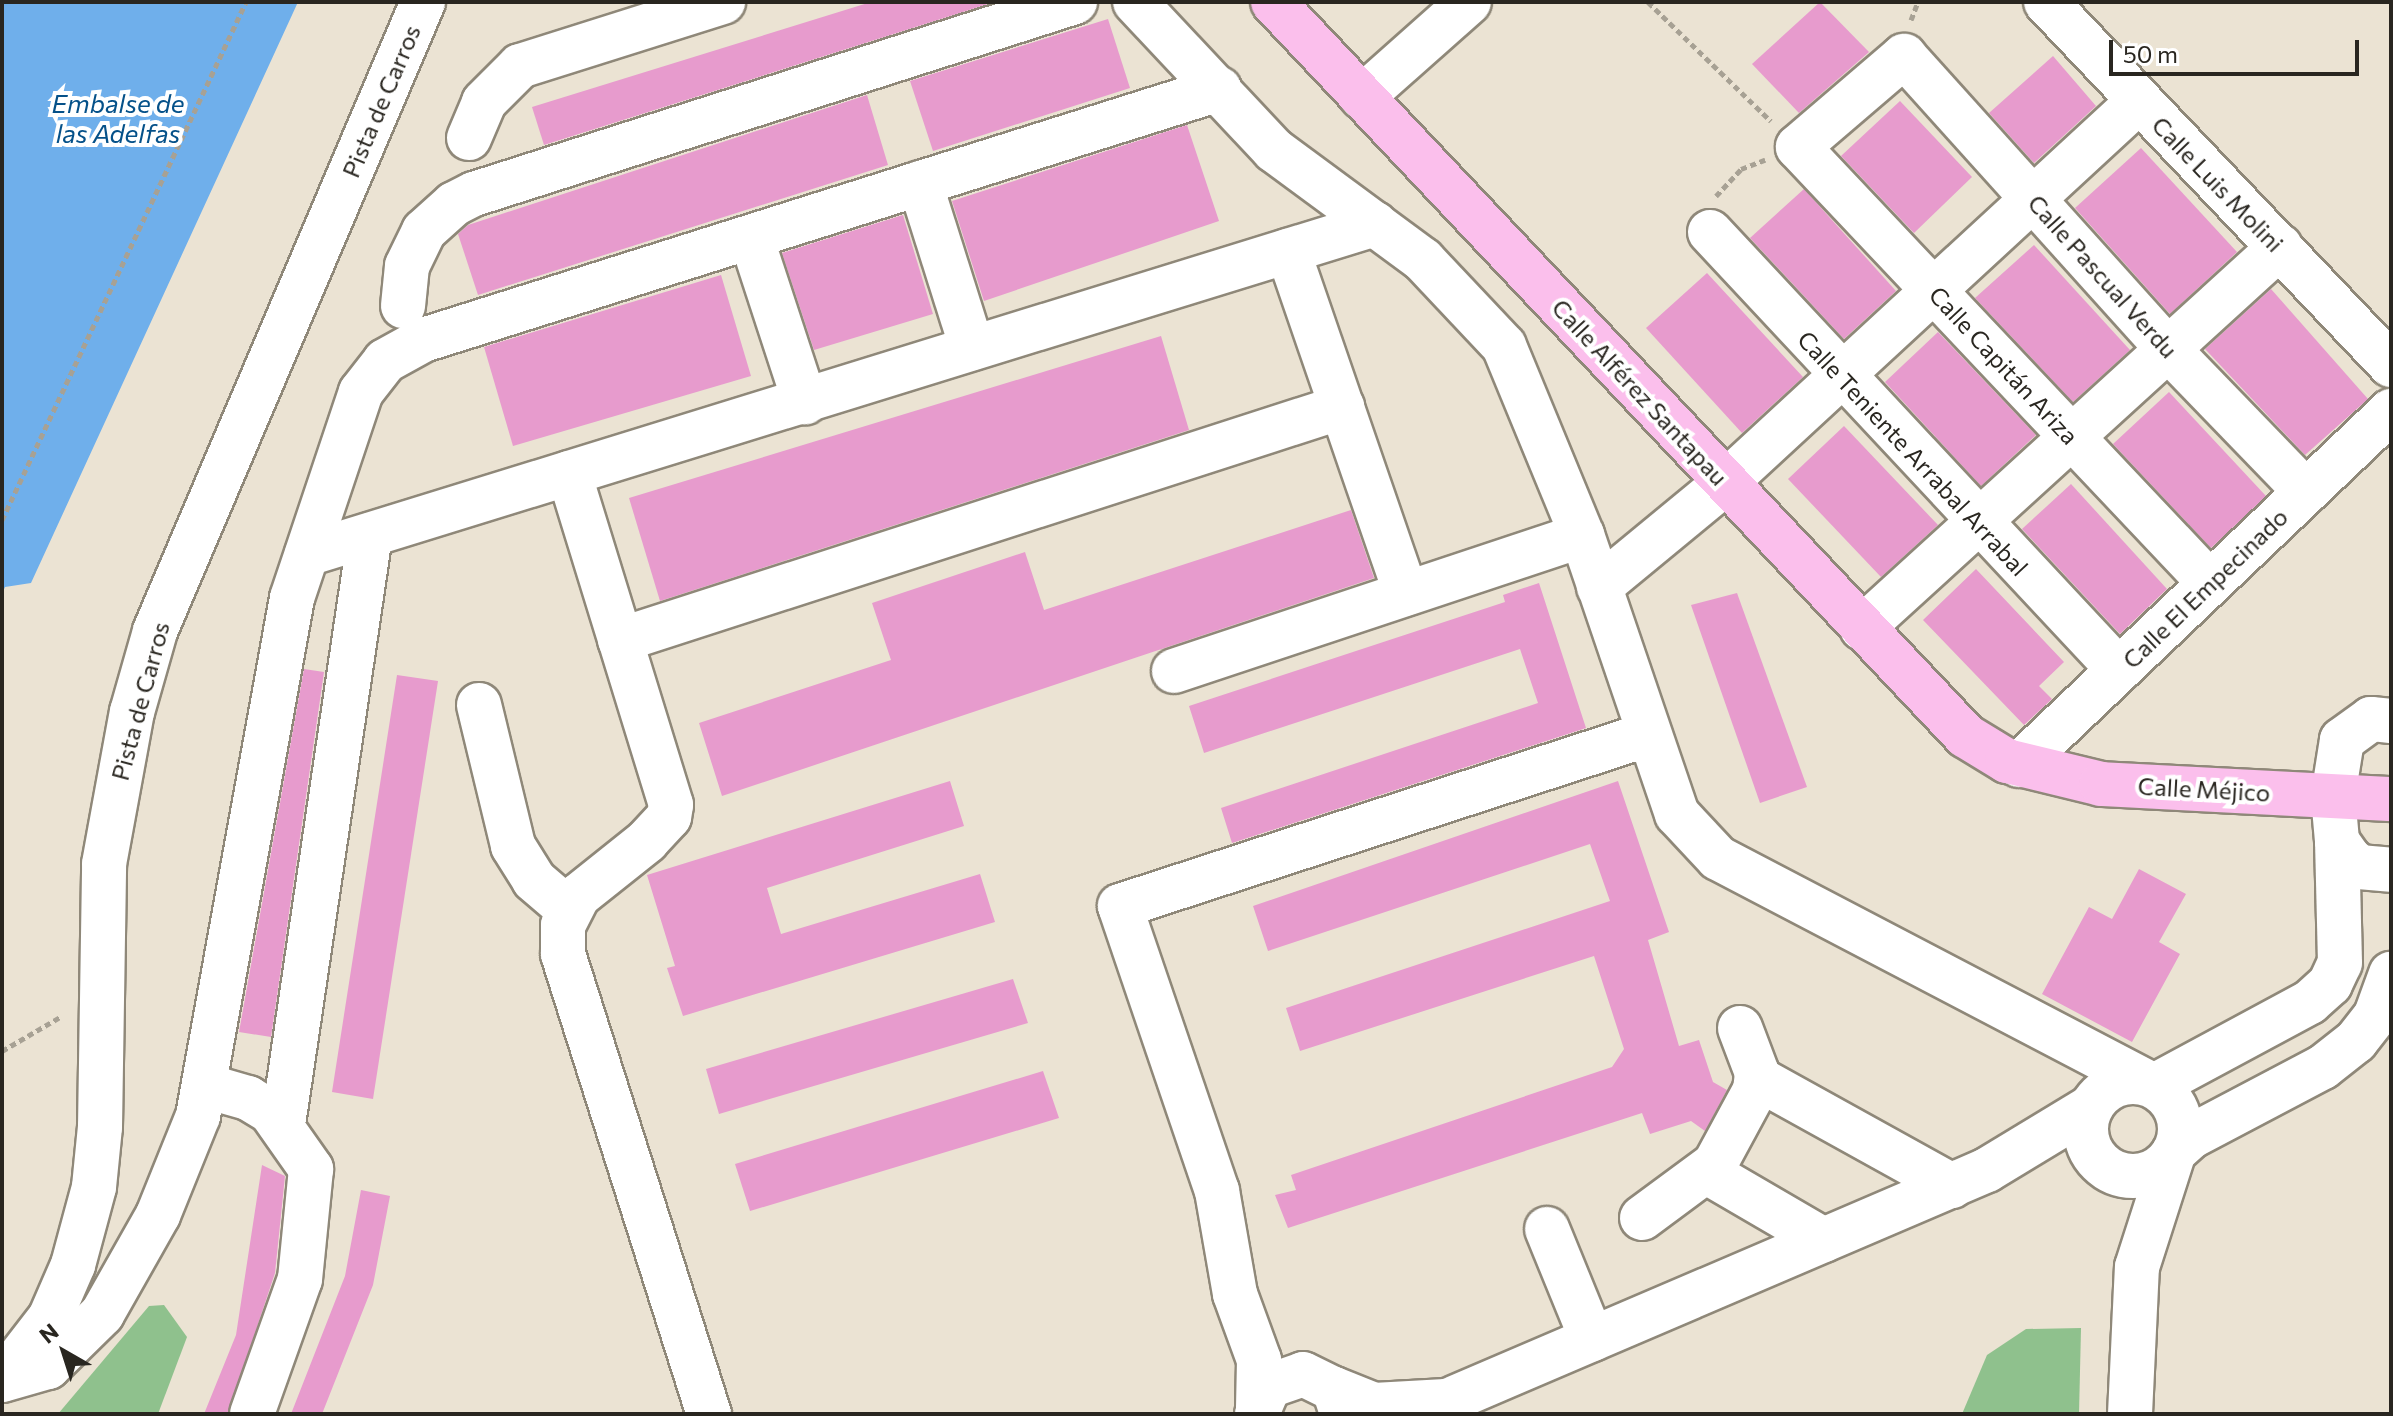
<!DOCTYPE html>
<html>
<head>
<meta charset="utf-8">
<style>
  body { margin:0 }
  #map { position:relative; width:2393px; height:1416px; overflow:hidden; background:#ebe3d3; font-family:Commissioner,sans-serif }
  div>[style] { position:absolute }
  .green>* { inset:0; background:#8fc18d }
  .water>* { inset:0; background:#6fafeb }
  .building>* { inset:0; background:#e79bcd }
  .path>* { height:5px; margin-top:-2.5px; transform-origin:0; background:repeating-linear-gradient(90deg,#a7a194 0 6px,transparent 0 10px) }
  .roads { filter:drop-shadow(2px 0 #8f8879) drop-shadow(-2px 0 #8f8879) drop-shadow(0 2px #8f8879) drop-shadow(0 -2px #8f8879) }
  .minor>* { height:44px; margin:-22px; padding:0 22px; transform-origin:22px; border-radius:22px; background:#fff }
  .minor>.ring { margin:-22px; padding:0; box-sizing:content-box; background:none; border:44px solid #fff; border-radius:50% }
  .major>* { height:44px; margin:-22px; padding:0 22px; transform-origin:22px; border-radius:22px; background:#fbbfec }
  span { translate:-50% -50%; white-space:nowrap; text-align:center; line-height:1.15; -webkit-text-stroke:8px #fff; paint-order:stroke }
  .street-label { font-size:24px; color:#292620 }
  .water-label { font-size:26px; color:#055189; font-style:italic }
  .frame { position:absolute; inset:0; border:4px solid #292620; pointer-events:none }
  .north { position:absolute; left:24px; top:1312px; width:80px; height:80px; -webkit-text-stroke:6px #fff; paint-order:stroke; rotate:321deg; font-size:22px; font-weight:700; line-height:32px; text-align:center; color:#292620 }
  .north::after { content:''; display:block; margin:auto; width:28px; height:36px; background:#292620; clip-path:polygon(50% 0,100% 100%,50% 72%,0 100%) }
  .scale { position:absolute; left:2109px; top:40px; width:250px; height:36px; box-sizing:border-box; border:4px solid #292620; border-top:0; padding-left:10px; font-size:24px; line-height:28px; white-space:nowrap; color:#292620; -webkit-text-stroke:6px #fff; paint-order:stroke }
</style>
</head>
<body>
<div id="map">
  <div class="green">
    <i style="clip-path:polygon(164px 1305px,187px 1337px,158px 1414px,58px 1414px,149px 1306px)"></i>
    <i style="clip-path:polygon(2081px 1328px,2079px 1414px,1962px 1414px,1987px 1355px,2026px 1329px)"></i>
  </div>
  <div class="water">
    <i style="clip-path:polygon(2px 2px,298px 2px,31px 583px,5px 587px,2px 594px)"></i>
  </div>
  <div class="building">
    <i style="clip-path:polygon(871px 2px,988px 4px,544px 145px,532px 107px)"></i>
    <i style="clip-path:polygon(1820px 2px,1869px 52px,1799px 113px,1752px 64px)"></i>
    <i style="clip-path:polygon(1108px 19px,1130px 88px,933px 151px,910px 81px)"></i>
    <i style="clip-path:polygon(2053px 56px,2096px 106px,2034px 163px,1989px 113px)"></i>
    <i style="clip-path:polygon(867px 95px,888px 165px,478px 295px,458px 234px,468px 225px)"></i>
    <i style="clip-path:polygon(1900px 101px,1972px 177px,1914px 233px,1841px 156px)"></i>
    <i style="clip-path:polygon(1187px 125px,1219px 221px,984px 301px,952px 201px)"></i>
    <i style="clip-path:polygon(2141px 148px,2237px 252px,2170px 314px,2075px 208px)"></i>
    <i style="clip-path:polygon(1804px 189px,1896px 291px,1844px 339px,1750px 238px)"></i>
    <i style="clip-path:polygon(903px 215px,933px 314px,814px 350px,782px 253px)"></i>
    <i style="clip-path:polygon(2034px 245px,2130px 350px,2073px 402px,1975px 298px)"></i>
    <i style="clip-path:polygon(1707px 273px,1803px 377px,1742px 433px,1646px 328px)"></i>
    <i style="clip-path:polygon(721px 275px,751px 376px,513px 446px,484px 347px)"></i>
    <i style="clip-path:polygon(2271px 289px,2368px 399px,2305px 455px,2205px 349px)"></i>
    <i style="clip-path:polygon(1938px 332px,2036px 435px,1981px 486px,1885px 382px)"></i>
    <i style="clip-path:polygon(1161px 336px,1189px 430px,660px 601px,629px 498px)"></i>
    <i style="clip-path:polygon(2169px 392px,2266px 496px,2211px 548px,2113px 444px)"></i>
    <i style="clip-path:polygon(1844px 426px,1938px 525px,1881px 577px,1788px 479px)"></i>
    <i style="clip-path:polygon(2071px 484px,2167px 589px,2120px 634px,2022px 529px)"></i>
    <i style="clip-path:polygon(1351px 510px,1374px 578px,722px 796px,699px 723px,891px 660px,872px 603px,1025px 552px,1044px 610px)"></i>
    <i style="clip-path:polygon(1976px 569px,2064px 662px,2039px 686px,2052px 699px,2024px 725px,1923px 620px)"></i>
    <i style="clip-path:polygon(1539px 583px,1586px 728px,1232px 843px,1221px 808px,1538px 703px,1520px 649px,1204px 753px,1189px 706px,1505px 602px,1503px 595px)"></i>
    <i style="clip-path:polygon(1737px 593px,1807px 787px,1760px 803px,1691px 605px)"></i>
    <i style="clip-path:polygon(304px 669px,324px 672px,271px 1037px,239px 1032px)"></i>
    <i style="clip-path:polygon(397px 675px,438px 681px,373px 1099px,332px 1092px)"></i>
    <i style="clip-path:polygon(950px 781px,964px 826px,767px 888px,781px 934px,980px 874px,995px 922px,683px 1016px,667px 968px,675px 966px,647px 875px)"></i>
    <i style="clip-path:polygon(1618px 781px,1669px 932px,1648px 940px,1679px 1046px,1699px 1040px,1713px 1082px,1727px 1090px,1705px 1131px,1691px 1121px,1650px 1134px,1642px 1113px,1288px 1228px,1275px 1195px,1296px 1190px,1291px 1175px,1612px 1067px,1624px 1049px,1594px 956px,1300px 1051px,1286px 1008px,1610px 901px,1590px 844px,1268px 951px,1253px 906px)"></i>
    <i style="clip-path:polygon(2139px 869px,2186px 894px,2159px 942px,2180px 954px,2132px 1042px,2042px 994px,2089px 907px,2112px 919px)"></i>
    <i style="clip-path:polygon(1013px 979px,1028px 1023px,719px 1114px,706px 1069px)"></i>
    <i style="clip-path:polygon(1043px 1071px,1059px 1118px,750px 1211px,735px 1164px)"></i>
    <i style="clip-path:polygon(262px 1165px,285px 1176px,275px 1273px,228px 1414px,204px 1414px,236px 1335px)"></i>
    <i style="clip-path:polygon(361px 1190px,390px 1196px,373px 1285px,322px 1414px,291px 1414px,345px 1276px)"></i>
  </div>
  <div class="path">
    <i style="left:1648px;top:2px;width:171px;rotate:44.1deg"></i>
    <i style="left:1911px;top:20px;width:19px;rotate:-69deg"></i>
    <i style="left:1716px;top:196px;width:37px;rotate:-47deg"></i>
    <i style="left:1741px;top:169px;width:26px;rotate:-21deg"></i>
    <i style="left:2px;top:520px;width:573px;rotate:-64.78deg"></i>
    <i style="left:2px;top:1051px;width:69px;rotate:-30.3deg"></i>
  </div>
  <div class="roads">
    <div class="minor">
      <i style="left:1135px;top:2px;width:203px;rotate:46.8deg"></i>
      <i style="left:1274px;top:150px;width:185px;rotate:36.4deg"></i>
      <i style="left:1423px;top:260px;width:118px;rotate:46.7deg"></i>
      <i style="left:1504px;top:346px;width:204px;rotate:67.6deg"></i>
      <i style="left:1582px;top:535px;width:295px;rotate:71.2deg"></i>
      <i style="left:1677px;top:814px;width:60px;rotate:47deg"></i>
      <i style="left:1718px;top:858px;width:492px;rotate:27.6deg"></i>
      <i style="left:2154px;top:1086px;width:177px;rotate:-28.3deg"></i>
      <i style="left:2310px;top:1002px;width:27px;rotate:-42deg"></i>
      <i style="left:2330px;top:984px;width:23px;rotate:-65deg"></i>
      <i style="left:2340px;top:963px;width:122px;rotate:-91.4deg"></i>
      <i style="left:2046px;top:2px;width:501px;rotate:46.46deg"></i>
      <i style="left:1362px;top:97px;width:143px;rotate:-41.6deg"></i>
      <i style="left:469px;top:138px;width:39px;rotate:-67deg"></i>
      <i style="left:484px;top:102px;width:51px;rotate:-45deg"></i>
      <i style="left:520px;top:66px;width:213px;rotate:-17.5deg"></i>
      <i style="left:920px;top:183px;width:173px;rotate:72.5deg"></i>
      <i style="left:1710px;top:232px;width:599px;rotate:46.96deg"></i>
      <i style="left:751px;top:237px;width:174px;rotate:71.9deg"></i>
      <i style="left:1288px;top:251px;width:362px;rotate:71deg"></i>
      <i style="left:403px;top:306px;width:40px;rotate:-84.3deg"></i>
      <i style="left:407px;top:266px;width:39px;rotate:-64deg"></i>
      <i style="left:424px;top:231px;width:40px;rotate:-42deg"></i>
      <i style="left:454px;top:204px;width:22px;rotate:-27deg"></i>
      <i style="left:474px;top:194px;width:631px;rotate:-17.72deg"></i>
      <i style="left:569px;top:473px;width:347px;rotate:72.9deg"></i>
      <i style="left:671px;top:805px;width:12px;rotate:99deg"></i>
      <i style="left:669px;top:817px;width:33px;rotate:133deg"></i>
      <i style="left:647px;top:841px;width:88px;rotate:141.4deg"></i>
      <i style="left:578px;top:896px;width:33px;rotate:117deg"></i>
      <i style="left:563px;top:925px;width:29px;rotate:90deg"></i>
      <i style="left:563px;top:954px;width:483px;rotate:72.4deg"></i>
      <i style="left:307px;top:554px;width:1118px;rotate:-17.17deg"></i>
      <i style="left:2210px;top:583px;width:600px;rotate:-133.38deg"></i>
      <i style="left:1798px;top:147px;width:140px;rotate:-40.6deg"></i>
      <i style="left:1904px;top:56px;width:396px;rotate:48deg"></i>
      <i style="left:2169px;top:350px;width:197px;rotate:46deg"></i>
      <i style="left:1599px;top:587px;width:163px;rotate:-39.5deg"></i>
      <i style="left:1725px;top:483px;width:563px;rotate:-42.7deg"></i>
      <i style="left:1862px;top:628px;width:566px;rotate:-42.35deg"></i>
      <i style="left:620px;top:640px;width:759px;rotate:-17.89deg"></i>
      <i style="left:1174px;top:671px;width:430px;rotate:-18.4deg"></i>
      <i style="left:479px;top:705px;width:145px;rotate:76.4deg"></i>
      <i style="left:513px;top:846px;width:40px;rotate:58deg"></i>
      <i style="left:534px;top:880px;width:45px;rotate:40.5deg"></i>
      <i style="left:2391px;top:721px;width:20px;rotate:-174deg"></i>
      <i style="left:2371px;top:719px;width:36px;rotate:144deg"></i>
      <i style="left:2342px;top:740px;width:57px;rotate:99.1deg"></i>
      <i style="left:2333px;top:796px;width:45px;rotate:84.9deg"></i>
      <i style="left:2337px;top:841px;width:21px;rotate:55deg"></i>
      <i style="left:2349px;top:858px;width:13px;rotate:42deg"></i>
      <i style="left:2359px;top:867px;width:32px;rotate:5deg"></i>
      <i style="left:2019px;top:765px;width:514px;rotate:-43.58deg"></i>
      <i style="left:1757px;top:1078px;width:223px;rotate:29deg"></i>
      <i class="ring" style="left:2086px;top:1082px;width:50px;height:50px"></i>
      <i style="left:206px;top:1086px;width:44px;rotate:15.9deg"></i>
      <i style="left:248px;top:1098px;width:27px;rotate:31deg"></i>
      <i style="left:271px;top:1112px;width:70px;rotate:54.9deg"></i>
      <i style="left:311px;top:1169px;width:111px;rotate:95.7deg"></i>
      <i style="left:300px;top:1279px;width:143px;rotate:109.6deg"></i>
      <i style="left:283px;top:1124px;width:595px;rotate:-81.6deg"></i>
      <i style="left:2174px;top:1152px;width:24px;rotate:-42deg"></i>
      <i style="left:2192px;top:1136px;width:148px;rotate:-27.8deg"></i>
      <i style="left:2323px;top:1067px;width:42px;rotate:-38.2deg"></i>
      <i style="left:2356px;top:1041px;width:33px;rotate:-52deg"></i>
      <i style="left:2376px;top:1015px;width:44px;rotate:-69.9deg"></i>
      <i style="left:1707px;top:1172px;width:135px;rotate:30.2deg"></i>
      <i style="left:1642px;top:1218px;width:91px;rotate:-36.5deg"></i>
      <i style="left:1715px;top:1164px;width:84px;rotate:-61.6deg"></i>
      <i style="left:1755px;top:1090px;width:17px;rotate:-83deg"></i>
      <i style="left:1757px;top:1073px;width:48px;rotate:-110.7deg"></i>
      <i style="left:1547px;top:1229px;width:119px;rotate:67.8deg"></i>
      <i style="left:2px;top:1380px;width:48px;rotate:-15.8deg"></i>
      <i style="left:48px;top:1367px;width:76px;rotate:-44.5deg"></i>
      <i style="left:102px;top:1314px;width:114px;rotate:-60.5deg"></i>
      <i style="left:158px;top:1215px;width:107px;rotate:-68deg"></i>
      <i style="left:198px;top:1116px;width:526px;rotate:-79.71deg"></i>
      <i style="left:292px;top:598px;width:217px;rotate:-71.5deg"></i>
      <i style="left:361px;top:392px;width:39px;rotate:-52deg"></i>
      <i style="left:385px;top:361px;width:43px;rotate:-28.9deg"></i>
      <i style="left:423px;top:340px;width:835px;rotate:-17.5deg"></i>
      <i style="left:2px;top:1380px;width:78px;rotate:-52.3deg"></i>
      <i style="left:50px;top:1318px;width:58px;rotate:-66.5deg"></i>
      <i style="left:73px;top:1265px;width:81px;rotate:-74.9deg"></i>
      <i style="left:94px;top:1187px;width:60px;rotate:-84.3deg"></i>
      <i style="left:100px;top:1127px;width:263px;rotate:-89.1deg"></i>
      <i style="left:104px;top:864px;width:155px;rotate:-79.6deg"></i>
      <i style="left:132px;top:712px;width:84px;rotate:-74.1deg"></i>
      <i style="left:155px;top:631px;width:684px;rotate:-66.92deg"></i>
      <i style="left:1334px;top:1389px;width:43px;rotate:21.8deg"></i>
      <i style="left:1374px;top:1405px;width:72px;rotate:-3.2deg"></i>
      <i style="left:1258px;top:1408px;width:48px;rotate:-88.8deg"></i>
      <i style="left:1259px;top:1360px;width:70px;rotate:-110deg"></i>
      <i style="left:1235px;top:1294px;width:105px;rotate:-99.9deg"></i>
      <i style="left:1217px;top:1191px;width:301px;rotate:-108.8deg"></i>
      <i style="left:1120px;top:906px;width:556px;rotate:-18.01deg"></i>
      <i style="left:1257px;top:1414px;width:30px;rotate:-67deg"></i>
      <i style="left:1269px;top:1386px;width:36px;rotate:-19deg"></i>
      <i style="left:1303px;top:1374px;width:34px;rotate:26deg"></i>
      <i style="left:1334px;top:1389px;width:26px;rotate:72deg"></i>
      <i style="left:1417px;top:1414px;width:620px;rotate:-23.17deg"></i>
      <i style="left:1987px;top:1170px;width:122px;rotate:-31.2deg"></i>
      <i style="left:2130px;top:1414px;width:147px;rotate:-87.3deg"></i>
      <i style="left:2137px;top:1267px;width:118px;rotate:-72.2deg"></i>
    </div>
    <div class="major">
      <i style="left:1273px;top:2px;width:1009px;rotate:46.65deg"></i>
      <i style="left:1966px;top:736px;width:48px;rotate:31.4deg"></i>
      <i style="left:2007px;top:761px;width:97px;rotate:13.7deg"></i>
      <i style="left:2101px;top:784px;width:290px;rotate:3deg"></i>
    </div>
  </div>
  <div class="street-label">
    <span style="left:381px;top:101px;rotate:-67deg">Pista de Carros</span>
    <span style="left:2218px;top:184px;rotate:46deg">Calle Luis Molini</span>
    <span style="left:2103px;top:276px;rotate:48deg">Calle Pascual Verdu</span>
    <span style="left:2004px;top:365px;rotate:47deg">Calle Capitán Ariza</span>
    <span style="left:1640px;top:392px;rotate:47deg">Calle Alférez Santapau</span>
    <span style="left:1913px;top:453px;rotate:47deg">Calle Teniente Arrabal Arrabal</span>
    <span style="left:2205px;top:588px;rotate:-44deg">Calle El Empecinado</span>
    <span style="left:140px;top:701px;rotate:-75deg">Pista de Carros</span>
    <span style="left:2204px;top:789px;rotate:3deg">Calle Méjico</span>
  </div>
  <div class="water-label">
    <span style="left:118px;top:118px">Embalse de<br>las Adelfas</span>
  </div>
  <div class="frame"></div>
  <div class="north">N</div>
  <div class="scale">50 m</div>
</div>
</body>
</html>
